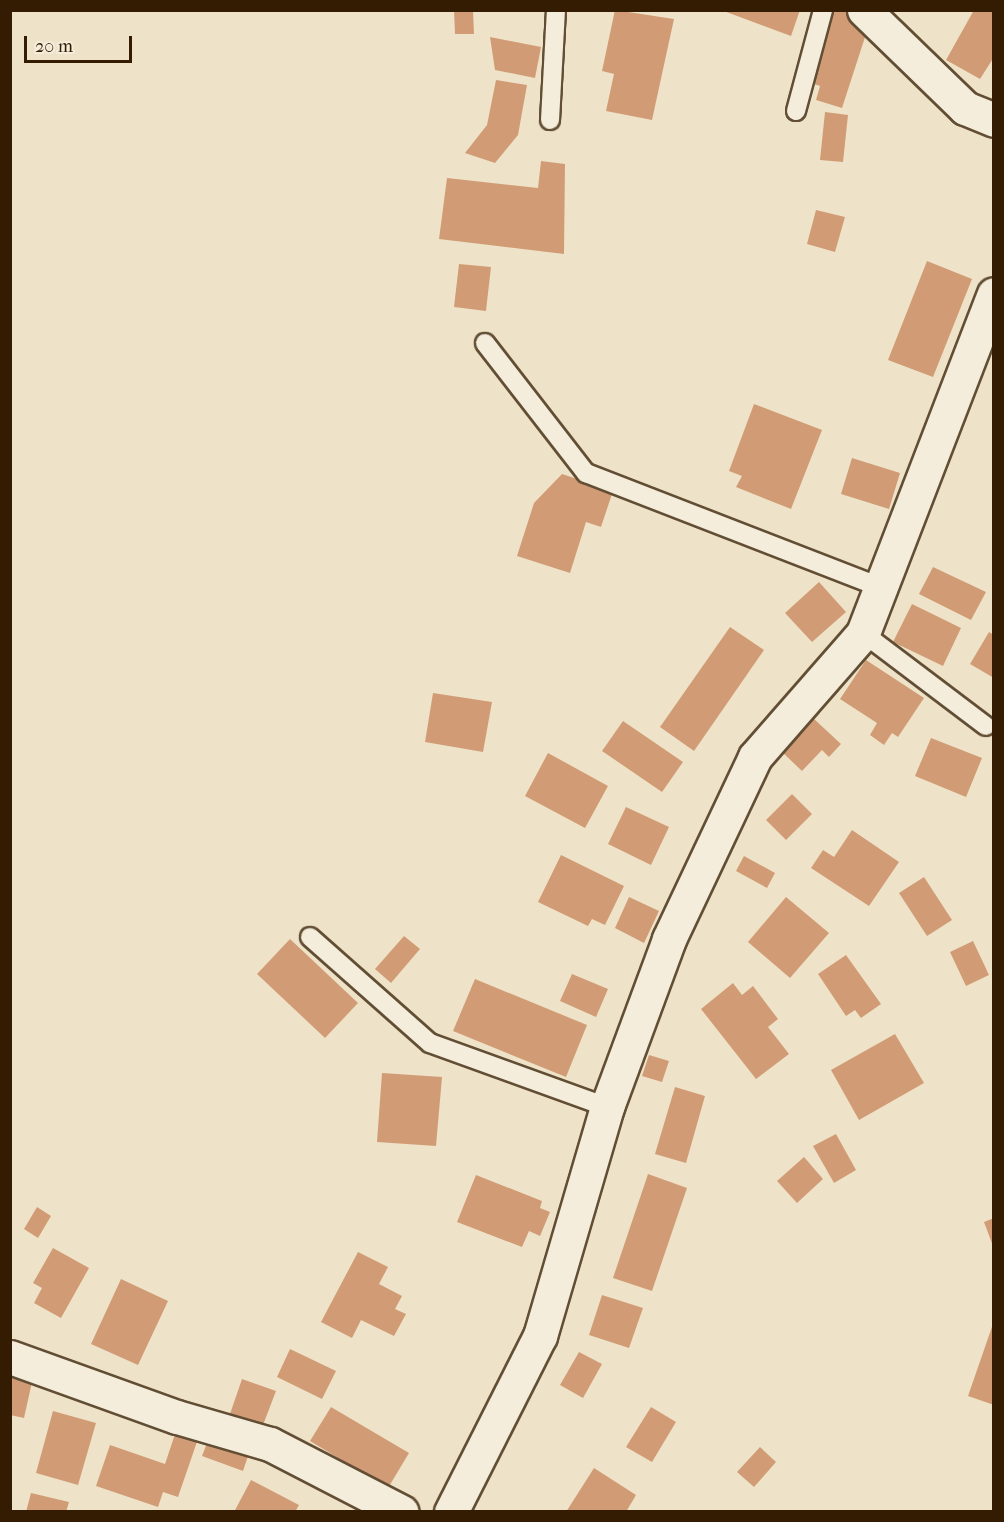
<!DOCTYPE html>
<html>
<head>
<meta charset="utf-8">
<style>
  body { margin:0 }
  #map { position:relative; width:1004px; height:1522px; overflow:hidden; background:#eee3c8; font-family:"IM FELL French Canon",serif }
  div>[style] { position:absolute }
  .building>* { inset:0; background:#d19c75 }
  .roads { filter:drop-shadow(2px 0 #624e34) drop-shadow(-2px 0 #624e34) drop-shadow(0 2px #624e34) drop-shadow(0 -2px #624e34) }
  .service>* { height:18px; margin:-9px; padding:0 9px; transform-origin:9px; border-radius:9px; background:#f4eddb }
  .minor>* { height:33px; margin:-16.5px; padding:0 16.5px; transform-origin:16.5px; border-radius:16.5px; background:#f4eddb }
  span { translate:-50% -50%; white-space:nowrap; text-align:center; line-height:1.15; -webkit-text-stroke:5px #f4eddb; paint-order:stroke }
  .frame { position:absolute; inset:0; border:12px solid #331c02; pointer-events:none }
  .scale { position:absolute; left:24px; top:36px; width:108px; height:27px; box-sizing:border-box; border:3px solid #331c02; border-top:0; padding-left:8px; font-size:18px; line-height:21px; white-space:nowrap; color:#331c02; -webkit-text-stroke:4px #f4eddb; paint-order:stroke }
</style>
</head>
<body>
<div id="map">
  <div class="building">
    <i style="clip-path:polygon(454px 10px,473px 10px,474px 34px,455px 34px)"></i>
    <i style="clip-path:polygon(615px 10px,674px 19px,652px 120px,606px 111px,614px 74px,602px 71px)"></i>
    <i style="clip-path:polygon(721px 10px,800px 10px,791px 36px)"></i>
    <i style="clip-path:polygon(834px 10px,848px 10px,867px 31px,842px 108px,816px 100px,820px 86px,811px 83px)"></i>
    <i style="clip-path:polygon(974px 10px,994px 10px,994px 57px,980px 79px,946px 60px)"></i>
    <i style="clip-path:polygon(490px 37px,541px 47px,535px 78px,495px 70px)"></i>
    <i style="clip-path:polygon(496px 80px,527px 85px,518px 135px,495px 163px,465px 153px,487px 125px)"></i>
    <i style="clip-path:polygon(825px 112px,848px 115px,843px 162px,820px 160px)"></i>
    <i style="clip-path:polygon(541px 161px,565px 164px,564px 254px,439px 239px,447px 178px,538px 188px)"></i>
    <i style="clip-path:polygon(816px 210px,845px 217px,835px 252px,807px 244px)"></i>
    <i style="clip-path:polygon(927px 261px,972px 279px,933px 377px,888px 360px)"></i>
    <i style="clip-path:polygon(459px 264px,491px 267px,486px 311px,454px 307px)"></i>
    <i style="clip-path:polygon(754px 404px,822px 430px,791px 509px,736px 487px,742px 476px,729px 471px)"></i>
    <i style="clip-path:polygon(852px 458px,900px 473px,889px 509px,841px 494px)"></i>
    <i style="clip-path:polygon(562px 474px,613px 491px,601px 527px,586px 522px,570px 573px,517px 556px,534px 503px)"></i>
    <i style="clip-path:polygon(933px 567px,986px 592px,971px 620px,919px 594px)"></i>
    <i style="clip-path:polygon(819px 582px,846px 612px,812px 642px,785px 613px)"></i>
    <i style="clip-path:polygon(912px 604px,961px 628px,943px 666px,893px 642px)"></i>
    <i style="clip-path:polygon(730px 627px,764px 650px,694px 751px,660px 727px)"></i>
    <i style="clip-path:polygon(989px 632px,994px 635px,994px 678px,970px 664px)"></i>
    <i style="clip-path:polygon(866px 660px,924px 698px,898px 737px,892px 733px,884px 745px,870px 735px,877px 723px,840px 699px)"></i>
    <i style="clip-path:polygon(433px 693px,492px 702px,483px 752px,425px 742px)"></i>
    <i style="clip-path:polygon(813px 718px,841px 744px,829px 757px,822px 750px,802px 771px,781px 751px)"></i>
    <i style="clip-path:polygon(623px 721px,683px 762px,662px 792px,602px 751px)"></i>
    <i style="clip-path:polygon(931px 738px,982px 758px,966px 797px,915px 776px)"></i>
    <i style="clip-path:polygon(548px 753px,608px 786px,585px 828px,525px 796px)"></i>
    <i style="clip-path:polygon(792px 794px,812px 814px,786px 840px,766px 820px)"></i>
    <i style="clip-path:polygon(626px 807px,669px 827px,651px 865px,608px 844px)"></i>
    <i style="clip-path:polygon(852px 830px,899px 862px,869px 906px,811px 868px,823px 850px,834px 857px)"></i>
    <i style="clip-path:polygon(561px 855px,624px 886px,605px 925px,592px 919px,588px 926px,538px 902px)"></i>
    <i style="clip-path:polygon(744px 856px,775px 873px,767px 888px,736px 871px)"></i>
    <i style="clip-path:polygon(924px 877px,952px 920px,927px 936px,899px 893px)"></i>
    <i style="clip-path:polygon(629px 897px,659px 911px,644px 943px,615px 928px)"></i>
    <i style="clip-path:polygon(786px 897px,829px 933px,790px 978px,748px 942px)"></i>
    <i style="clip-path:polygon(404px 936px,420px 949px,391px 983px,375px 969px)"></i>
    <i style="clip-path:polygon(290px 939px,358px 1003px,325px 1038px,257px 974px)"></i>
    <i style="clip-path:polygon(973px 941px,989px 975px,966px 986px,950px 952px)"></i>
    <i style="clip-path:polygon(846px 955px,881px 1004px,861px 1018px,855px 1010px,846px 1016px,818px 974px)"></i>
    <i style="clip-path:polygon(572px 974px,608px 989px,596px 1017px,560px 1001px)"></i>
    <i style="clip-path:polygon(475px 979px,587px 1025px,566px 1077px,453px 1031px)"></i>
    <i style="clip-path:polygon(733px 983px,742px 995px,753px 986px,778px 1019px,768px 1027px,789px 1054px,756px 1079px,701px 1009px)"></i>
    <i style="clip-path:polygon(895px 1034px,924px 1083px,859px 1120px,831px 1070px)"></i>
    <i style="clip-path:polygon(649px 1055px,669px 1061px,662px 1082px,642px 1076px)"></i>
    <i style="clip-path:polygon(382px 1073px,442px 1077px,436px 1146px,377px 1142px)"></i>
    <i style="clip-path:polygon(675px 1087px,705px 1096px,686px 1163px,655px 1154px)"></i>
    <i style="clip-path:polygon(836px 1134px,856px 1170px,834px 1183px,813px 1146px)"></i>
    <i style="clip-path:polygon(804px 1157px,823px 1179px,797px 1203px,777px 1181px)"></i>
    <i style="clip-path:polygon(648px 1174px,687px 1188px,652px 1291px,613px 1278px)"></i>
    <i style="clip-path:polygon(476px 1175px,542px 1201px,540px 1208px,550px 1212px,540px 1236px,529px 1231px,522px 1247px,457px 1222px)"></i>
    <i style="clip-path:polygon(37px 1207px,51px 1216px,38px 1238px,24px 1229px)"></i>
    <i style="clip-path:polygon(994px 1218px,994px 1246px,993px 1246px,984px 1222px)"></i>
    <i style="clip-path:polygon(53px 1248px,89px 1268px,61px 1318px,34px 1303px,42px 1288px,33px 1283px)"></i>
    <i style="clip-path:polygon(358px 1252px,388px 1267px,379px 1284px,402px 1296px,395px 1309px,406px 1314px,394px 1336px,361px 1320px,352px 1338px,321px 1322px)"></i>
    <i style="clip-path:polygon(121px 1279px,168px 1301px,138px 1365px,91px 1344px)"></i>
    <i style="clip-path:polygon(602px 1295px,643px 1308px,629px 1348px,589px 1335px)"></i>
    <i style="clip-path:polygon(994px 1321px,994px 1405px,968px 1396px)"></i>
    <i style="clip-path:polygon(290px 1349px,336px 1371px,322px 1399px,277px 1377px)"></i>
    <i style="clip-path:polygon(579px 1352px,602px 1364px,583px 1398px,560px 1385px)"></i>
    <i style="clip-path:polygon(10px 1378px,32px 1382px,24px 1418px,10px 1415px)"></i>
    <i style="clip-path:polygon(242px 1379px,276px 1391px,263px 1425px,230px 1414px)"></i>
    <i style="clip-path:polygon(331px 1407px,409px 1453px,388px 1488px,310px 1441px)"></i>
    <i style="clip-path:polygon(651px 1407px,676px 1422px,652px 1462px,626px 1447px)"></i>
    <i style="clip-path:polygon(53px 1411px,96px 1423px,78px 1485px,36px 1473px)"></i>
    <i style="clip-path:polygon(177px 1428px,199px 1436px,178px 1497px,163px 1492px,158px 1507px,96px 1486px,110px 1445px,165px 1464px)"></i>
    <i style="clip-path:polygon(209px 1438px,249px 1453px,243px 1471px,202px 1456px)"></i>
    <i style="clip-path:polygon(760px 1447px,776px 1462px,754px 1487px,737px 1472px)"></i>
    <i style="clip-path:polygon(594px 1468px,636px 1495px,626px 1512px,566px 1512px)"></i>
    <i style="clip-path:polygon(251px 1480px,299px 1505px,295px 1512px,234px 1512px)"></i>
    <i style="clip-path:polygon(31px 1493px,69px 1502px,66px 1512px,26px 1512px)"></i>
  </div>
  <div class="roads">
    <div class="service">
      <i style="left:796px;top:111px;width:105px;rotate:-75deg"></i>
      <i style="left:550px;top:120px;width:110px;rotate:-86.9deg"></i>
      <i style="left:485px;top:343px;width:165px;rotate:52.2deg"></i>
      <i style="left:586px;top:473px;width:318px;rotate:21.2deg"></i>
      <i style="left:863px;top:633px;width:154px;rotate:37.1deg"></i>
      <i style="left:310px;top:937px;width:160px;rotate:41.5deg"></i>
      <i style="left:430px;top:1043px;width:188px;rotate:19.9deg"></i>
    </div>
    <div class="minor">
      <i style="left:864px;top:10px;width:141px;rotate:44.1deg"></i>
      <i style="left:965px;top:108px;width:31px;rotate:22deg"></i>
      <i style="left:10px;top:1357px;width:177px;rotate:19.8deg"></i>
      <i style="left:177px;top:1417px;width:97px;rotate:16.2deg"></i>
      <i style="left:270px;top:1444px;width:148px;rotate:27.3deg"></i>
      <i style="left:451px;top:1512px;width:197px;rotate:-63.2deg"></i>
      <i style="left:540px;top:1336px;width:239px;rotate:-73.7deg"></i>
      <i style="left:607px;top:1107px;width:179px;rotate:-69.7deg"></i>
      <i style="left:669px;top:939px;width:201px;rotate:-64.7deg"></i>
      <i style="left:755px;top:757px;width:164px;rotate:-48.9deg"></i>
      <i style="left:863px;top:633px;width:363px;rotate:-68.9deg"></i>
    </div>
  </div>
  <div class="frame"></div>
  <div class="scale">20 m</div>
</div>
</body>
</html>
